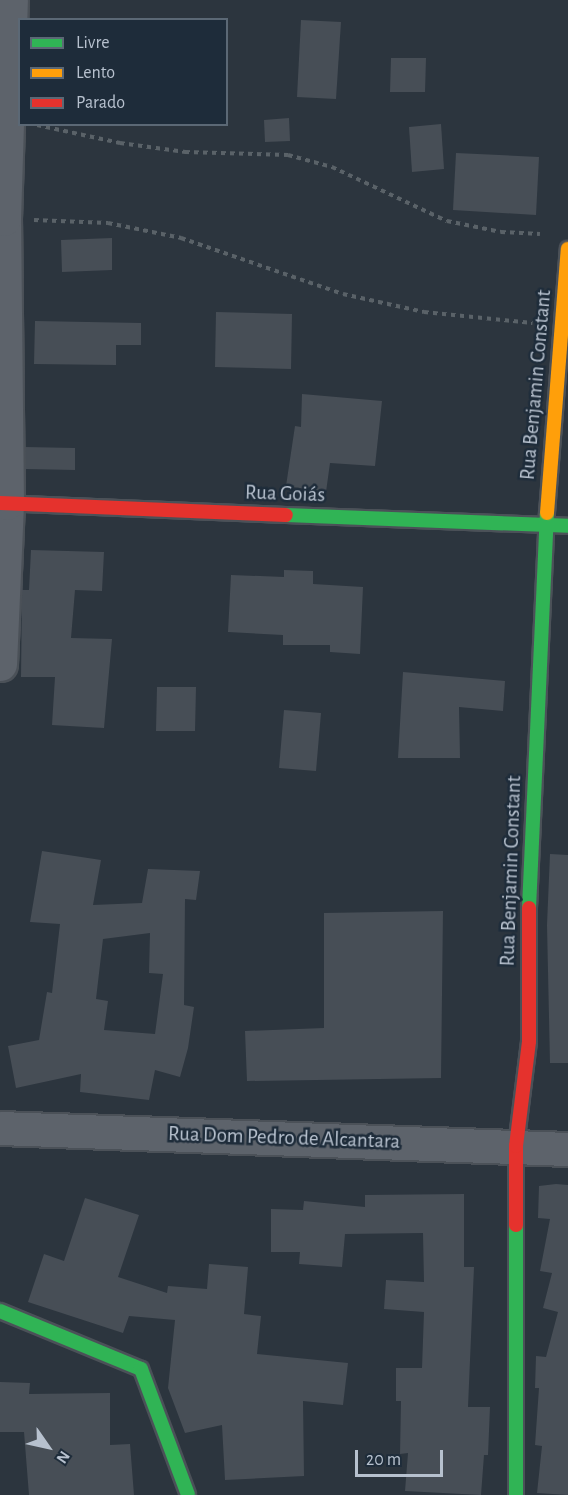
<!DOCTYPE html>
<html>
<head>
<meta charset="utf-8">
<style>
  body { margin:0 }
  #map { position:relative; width:568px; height:1495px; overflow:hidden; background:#2c353e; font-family:"Alegreya Sans",sans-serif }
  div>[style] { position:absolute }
  .building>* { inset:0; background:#474e56 }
  .path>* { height:4px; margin-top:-2px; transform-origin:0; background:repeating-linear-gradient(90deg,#5a6268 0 4.5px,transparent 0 9px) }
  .roads { filter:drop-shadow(2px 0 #4b5158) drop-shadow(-2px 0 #4b5158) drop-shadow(0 2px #4b5158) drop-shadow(0 -2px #4b5158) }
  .street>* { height:33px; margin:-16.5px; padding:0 16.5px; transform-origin:16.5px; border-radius:16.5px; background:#5d636b }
  .fast>* { height:14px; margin:-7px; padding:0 7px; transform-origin:7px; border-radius:7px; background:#30b455 }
  .slow>* { height:14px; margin:-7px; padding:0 7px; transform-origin:7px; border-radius:7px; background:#ff9f0a }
  .jam>* { height:14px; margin:-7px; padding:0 7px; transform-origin:7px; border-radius:7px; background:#e5322d }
  span { translate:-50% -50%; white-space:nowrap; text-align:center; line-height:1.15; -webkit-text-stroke:5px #1e2c3a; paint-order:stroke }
  .street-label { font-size:21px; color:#b7c1ce }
  .legend { position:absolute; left:18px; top:18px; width:210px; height:108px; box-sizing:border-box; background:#1e2c3a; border:2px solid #5b6875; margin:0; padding:8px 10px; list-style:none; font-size:18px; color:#b7c1ce }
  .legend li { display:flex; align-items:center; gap:12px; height:30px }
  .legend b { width:30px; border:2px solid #5b6875 }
  .north { position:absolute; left:18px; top:1417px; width:60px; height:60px; -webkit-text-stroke:4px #1e2c3a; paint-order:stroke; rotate:124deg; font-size:16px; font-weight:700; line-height:24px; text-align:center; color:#b7c1ce }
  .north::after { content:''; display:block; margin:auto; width:21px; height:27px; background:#b7c1ce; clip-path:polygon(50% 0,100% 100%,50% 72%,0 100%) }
  .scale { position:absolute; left:355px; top:1450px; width:88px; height:27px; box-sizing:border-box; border:3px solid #b7c1ce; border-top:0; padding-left:8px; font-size:18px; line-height:21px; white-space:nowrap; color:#b7c1ce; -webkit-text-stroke:4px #1e2c3a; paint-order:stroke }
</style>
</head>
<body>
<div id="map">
  <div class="building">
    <i style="clip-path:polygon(301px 20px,341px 22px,336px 99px,297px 97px)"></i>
    <i style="clip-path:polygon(391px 58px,426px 58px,425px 92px,390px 92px)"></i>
    <i style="clip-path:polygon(289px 118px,290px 141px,265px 142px,264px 120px)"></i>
    <i style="clip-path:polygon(441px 124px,444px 169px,412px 172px,409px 127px)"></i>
    <i style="clip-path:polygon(456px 153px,539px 157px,536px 215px,453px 210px)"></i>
    <i style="clip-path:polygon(112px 238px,112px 270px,62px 272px,61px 240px)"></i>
    <i style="clip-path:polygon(216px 312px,292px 314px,291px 369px,215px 367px)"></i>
    <i style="clip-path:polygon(35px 321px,141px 323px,141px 345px,116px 345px,116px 365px,34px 364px)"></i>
    <i style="clip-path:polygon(302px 394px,382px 401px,375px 466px,330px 463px,326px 492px,286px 486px,295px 426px,301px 427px)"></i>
    <i style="clip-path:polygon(25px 447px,75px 448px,75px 470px,25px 469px)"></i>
    <i style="clip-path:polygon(31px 550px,104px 552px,102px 591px,75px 590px,71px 638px,112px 639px,104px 728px,52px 725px,55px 677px,21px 677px,22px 590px,29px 590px)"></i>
    <i style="clip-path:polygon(284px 570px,313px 571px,313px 584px,363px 587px,360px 654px,330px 652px,330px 645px,283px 645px,283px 635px,228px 632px,231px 575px,284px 577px)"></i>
    <i style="clip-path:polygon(403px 672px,505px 681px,503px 711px,459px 707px,460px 758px,398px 758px)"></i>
    <i style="clip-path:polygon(157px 687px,196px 687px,195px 731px,156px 731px)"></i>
    <i style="clip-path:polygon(284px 710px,321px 713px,316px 771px,279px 768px)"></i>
    <i style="clip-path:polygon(evenodd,42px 851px,101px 860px,93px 905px,142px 903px,148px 869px,200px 871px,196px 900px,185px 899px,184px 1005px,194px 1007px,188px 1048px,180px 1077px,155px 1070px,149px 1100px,80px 1092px,81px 1074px,16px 1088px,8px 1046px,39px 1040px,47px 992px,52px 993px,60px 924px,30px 922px,42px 851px,150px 933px,149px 973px,163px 974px,155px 1034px,104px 1030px,108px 1001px,96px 999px,103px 939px,150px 933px)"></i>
    <i style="clip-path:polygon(550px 854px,568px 855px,568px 1063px,550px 1063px,547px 925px)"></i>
    <i style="clip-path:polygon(443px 911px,441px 1078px,247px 1081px,245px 1031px,324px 1028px,324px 913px)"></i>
    <i style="clip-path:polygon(556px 1184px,568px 1185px,568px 1495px,537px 1493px,542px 1446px,535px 1445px,539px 1388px,535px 1388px,536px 1356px,546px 1357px,558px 1312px,543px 1308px,552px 1273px,540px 1271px,550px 1219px,538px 1218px,539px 1186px)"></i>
    <i style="clip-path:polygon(464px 1194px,464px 1267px,474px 1267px,468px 1407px,490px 1407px,488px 1455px,484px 1455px,481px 1495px,405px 1491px,408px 1453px,400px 1454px,401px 1401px,396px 1401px,396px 1368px,422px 1368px,424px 1312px,384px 1309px,386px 1280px,424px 1282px,423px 1233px,345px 1234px,342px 1267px,299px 1264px,300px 1252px,271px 1252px,271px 1209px,303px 1210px,304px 1201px,365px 1207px,365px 1195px)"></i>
    <i style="clip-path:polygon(85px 1198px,139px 1215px,118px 1277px,167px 1293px,168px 1286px,207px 1289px,209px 1264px,248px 1267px,244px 1314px,261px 1316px,257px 1354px,348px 1363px,343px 1405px,303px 1401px,304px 1476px,225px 1480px,222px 1425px,185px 1433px,168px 1388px,175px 1320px,129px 1316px,123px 1333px,28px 1302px,44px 1254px,64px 1261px)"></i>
    <i style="clip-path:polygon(0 1382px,30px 1383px,29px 1394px,110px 1393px,110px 1445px,130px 1444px,134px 1495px,29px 1495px,24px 1432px,0 1432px)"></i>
  </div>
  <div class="path">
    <i style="left:37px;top:125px;width:85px;rotate:12.2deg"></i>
    <i style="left:120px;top:143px;width:66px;rotate:7.9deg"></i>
    <i style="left:185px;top:152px;width:103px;rotate:1.7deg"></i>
    <i style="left:288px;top:155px;width:46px;rotate:15.3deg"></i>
    <i style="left:332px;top:167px;width:127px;rotate:25.2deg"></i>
    <i style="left:447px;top:221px;width:55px;rotate:11.5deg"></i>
    <i style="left:501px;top:232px;width:39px;rotate:3deg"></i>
    <i style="left:34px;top:220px;width:74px;rotate:2.3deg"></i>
    <i style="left:108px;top:223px;width:75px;rotate:11.6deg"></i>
    <i style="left:181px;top:238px;width:171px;rotate:19.1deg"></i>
    <i style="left:343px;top:294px;width:83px;rotate:12.5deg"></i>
    <i style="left:424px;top:312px;width:109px;rotate:5.8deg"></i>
  </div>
  <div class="roads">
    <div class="street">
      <i style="left:0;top:664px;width:161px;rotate:-87.5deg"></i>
      <i style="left:7px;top:503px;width:284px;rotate:-90.6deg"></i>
      <i style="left:4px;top:219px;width:219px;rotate:-88.2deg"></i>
      <i style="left:0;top:1128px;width:568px;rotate:2.12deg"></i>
    </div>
    <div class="fast">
      <i style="left:286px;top:515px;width:282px;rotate:2.2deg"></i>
      <i style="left:529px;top:908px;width:395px;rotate:-87.4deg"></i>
      <i style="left:516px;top:1225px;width:270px;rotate:90deg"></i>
      <i style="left:0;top:1311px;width:152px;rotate:22.4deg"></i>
      <i style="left:141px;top:1369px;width:134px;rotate:69.5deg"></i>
    </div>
    <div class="slow">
      <i style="left:547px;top:513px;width:265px;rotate:-85.5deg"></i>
    </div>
    <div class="jam">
      <i style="left:0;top:503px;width:286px;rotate:2.4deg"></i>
      <i style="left:516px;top:1225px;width:79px;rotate:-90deg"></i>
      <i style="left:516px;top:1146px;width:106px;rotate:-82.9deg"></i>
      <i style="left:529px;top:1041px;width:133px;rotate:-90deg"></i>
    </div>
  </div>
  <div class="street-label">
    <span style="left:536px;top:385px;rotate:-85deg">Rua Benjamin Constant</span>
    <span style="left:285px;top:494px;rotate:2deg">Rua Goiás</span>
    <span style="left:511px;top:871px;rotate:-88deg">Rua Benjamin Constant</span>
    <span style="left:284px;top:1138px;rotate:2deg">Rua Dom Pedro de Alcantara</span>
  </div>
  <ul class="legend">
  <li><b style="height:8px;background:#30b455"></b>Livre</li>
  <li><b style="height:8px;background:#ff9f0a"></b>Lento</li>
  <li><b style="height:8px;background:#e5322d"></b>Parado</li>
  </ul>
  <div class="north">N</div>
  <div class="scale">20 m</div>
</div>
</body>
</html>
